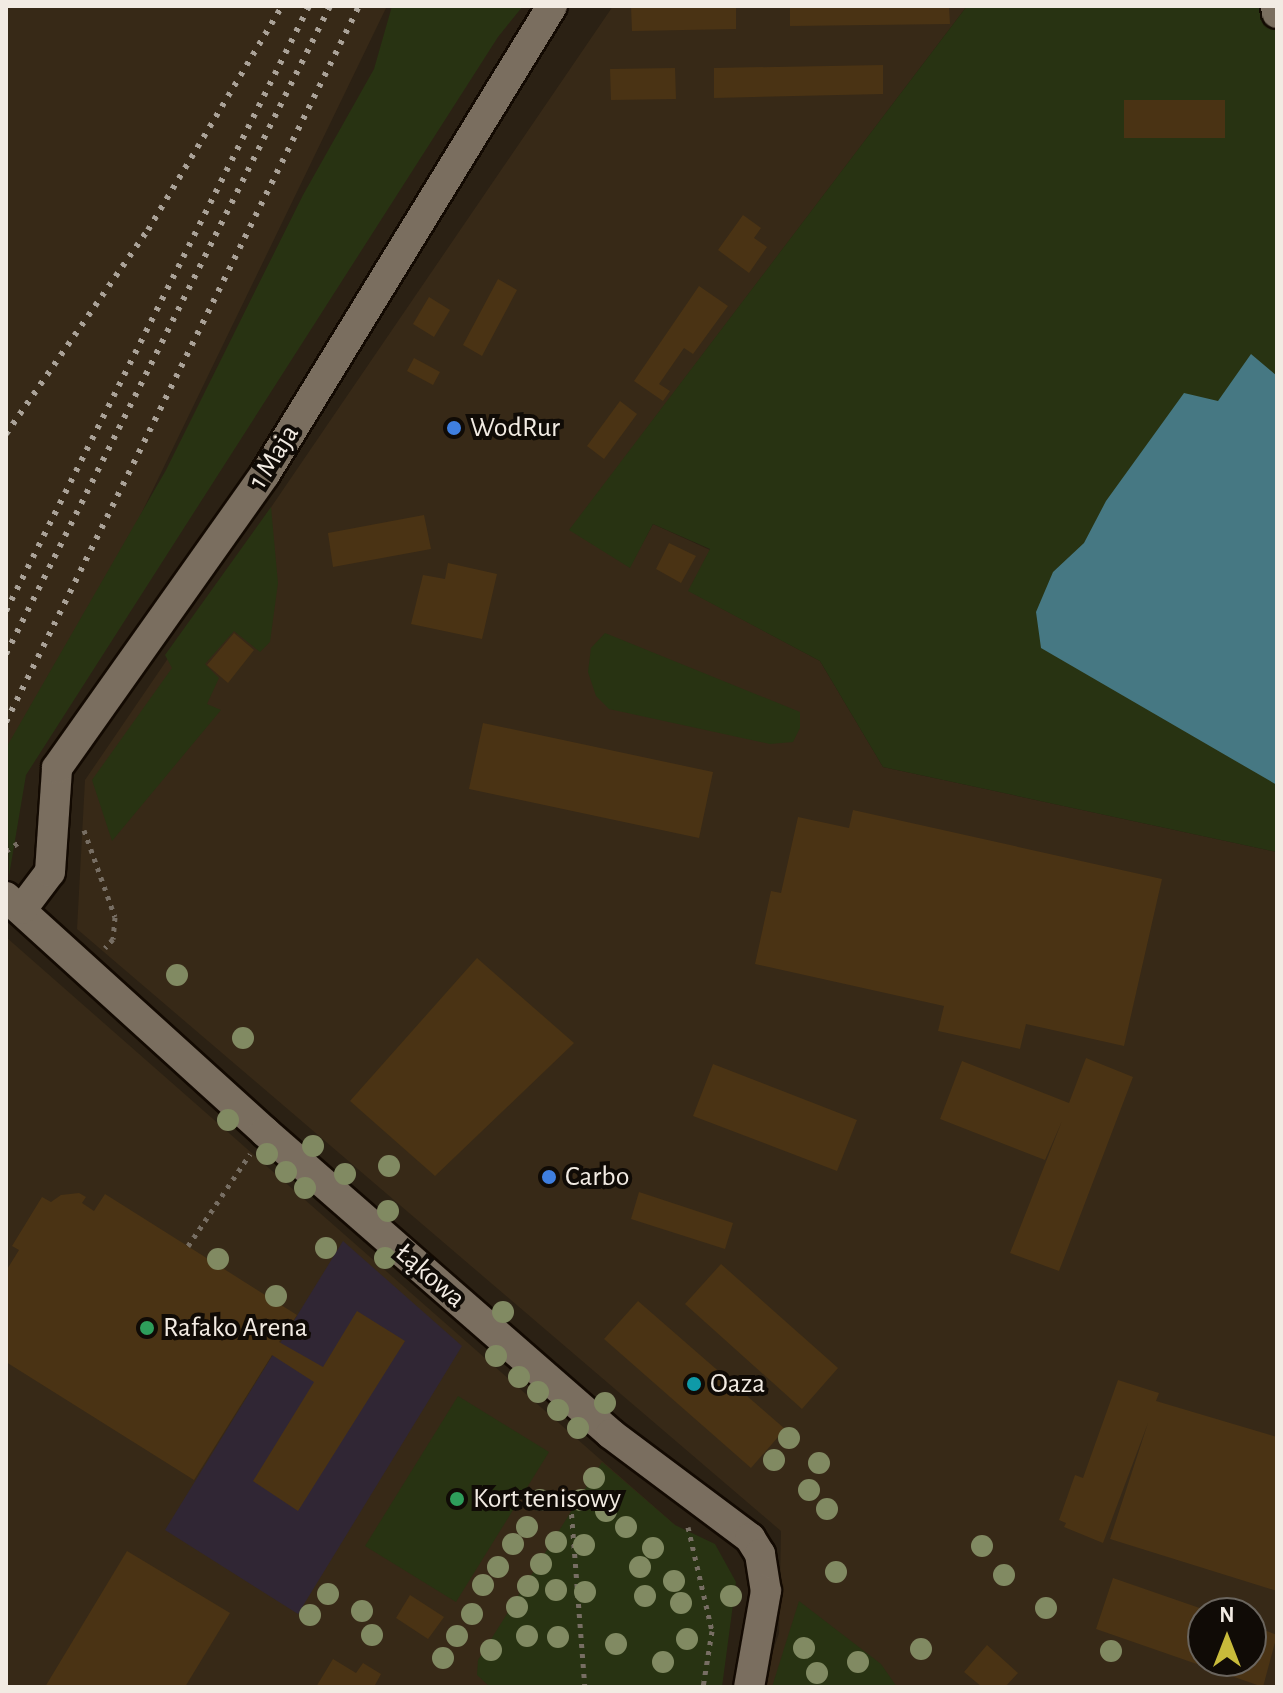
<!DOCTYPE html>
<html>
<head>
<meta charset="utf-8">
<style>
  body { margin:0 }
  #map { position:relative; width:1283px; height:1693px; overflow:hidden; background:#2b2114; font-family:"Alegreya Sans",sans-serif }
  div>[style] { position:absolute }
  .built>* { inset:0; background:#372917 }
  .education>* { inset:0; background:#302634 }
  .green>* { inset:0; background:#283312 }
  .water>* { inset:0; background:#467883 }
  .building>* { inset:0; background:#4a3314 }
  .path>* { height:5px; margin-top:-2.5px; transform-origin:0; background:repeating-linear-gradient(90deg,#776e63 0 4px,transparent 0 10px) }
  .roads { filter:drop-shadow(2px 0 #130a02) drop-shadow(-2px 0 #130a02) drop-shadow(0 2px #130a02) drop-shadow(0 -2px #130a02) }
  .minor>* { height:30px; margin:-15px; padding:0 15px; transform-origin:15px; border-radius:15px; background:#7a6e5f }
  .rail>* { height:6px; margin-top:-3px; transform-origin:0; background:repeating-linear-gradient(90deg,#aaa298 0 4px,transparent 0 12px) }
  .trees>* { width:22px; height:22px; margin:-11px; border-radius:50%; background:#818a62 }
  .dots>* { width:22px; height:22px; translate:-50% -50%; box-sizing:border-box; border:4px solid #100b06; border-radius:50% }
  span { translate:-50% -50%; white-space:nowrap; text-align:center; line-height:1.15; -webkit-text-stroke:8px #100b06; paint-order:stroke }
  .poi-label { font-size:28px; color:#f2ebe3 }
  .left { translate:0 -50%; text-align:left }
  .street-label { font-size:28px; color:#f2ebe3 }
  .frame { position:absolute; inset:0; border:8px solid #f2ebe3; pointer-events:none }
  .north { position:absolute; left:1187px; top:1597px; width:80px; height:80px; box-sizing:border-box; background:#100b06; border:2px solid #6a655e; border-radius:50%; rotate:0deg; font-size:22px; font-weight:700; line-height:32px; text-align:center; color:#f2ebe3 }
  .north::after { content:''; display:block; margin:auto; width:28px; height:36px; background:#c8bb3b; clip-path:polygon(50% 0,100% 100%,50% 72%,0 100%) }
</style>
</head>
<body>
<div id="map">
  <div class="built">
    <i style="clip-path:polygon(6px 6px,387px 6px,112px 574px,6px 762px)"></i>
    <i style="clip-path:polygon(evenodd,613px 6px,967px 6px,641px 436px,629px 568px,653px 524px,710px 550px,689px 591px,820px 661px,883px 767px,1277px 852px,1277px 1687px,761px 1687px,779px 1633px,781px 1531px,77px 929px,85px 780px,613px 6px,1203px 1613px,1251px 1613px,1251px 1661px,1203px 1661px,1203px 1613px)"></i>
    <i style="clip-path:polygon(6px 937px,675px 1525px,686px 1687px,6px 1687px)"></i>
  </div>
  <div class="education">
    <i style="clip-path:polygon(343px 1241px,462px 1346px,298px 1614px,165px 1530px)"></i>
  </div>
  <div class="green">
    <i style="clip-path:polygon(392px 6px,523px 6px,498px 37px,26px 775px,9px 876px,6px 748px,166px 470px,303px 195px,374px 69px)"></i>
    <i style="clip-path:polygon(967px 6px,1277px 6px,1277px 852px,883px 767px,820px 661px,688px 591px,710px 549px,653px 524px,630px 568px,569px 530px)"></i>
    <i style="clip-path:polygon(271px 507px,278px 583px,270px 642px,260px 652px,234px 631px,205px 664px,219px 678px,207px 704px,221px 710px,112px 841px,92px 780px,172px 668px,165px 655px)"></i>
    <i style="clip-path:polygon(605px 633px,800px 712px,800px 728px,793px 742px,770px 744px,609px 709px,596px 696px,588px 672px,591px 648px)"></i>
    <i style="clip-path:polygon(458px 1396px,549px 1452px,456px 1602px,365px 1546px)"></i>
    <i style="clip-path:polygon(602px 1462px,675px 1525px,715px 1544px,736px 1582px,722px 1687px,490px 1687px,477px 1675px,478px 1660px)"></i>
    <i style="clip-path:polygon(799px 1601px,881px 1664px,897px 1687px,772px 1687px)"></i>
  </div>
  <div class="water">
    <i style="clip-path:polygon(1251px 354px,1277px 376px,1277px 785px,1041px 648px,1036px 612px,1053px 572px,1084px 543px,1106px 501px,1184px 393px,1218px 401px)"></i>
  </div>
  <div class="building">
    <i style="clip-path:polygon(631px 6px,736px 6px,736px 29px,632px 31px)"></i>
    <i style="clip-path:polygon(790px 6px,949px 6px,950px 24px,790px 26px)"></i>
    <i style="clip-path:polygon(883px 65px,883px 94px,714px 98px,714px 68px)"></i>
    <i style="clip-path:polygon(675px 68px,676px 99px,611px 100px,610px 69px)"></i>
    <i style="clip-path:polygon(1124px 100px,1225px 100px,1225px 138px,1124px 138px)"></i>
    <i style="clip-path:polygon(743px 215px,761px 228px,754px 238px,767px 247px,749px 273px,718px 250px)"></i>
    <i style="clip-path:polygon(498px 279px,517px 290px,482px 356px,463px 345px)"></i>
    <i style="clip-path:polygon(699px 286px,728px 306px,693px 354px,684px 348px,659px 384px,670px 391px,663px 401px,634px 381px)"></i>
    <i style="clip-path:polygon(429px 297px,450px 310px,434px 337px,413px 324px)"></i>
    <i style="clip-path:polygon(414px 358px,440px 372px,433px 385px,407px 371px)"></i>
    <i style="clip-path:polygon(620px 401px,637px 414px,604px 459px,587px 446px)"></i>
    <i style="clip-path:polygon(424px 515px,431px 549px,333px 567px,328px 533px)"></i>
    <i style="clip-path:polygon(669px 543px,696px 556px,681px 583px,656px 569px)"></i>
    <i style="clip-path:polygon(448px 563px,497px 574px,482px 639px,411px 624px,423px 575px,445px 579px)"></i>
    <i style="clip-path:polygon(234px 633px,254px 650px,228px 683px,207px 665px)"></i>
    <i style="clip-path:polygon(483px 723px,713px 772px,699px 838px,469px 789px)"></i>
    <i style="clip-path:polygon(853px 810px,1162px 879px,1124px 1046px,1026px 1024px,1020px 1049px,938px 1031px,944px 1006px,755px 964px,771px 891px,781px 893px,798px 817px,849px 828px)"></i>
    <i style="clip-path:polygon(477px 958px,574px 1043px,435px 1176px,350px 1101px)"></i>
    <i style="clip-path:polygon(1086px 1058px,1133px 1077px,1059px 1271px,1010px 1253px,1062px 1121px,1045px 1160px,940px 1119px,962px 1061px,1069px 1103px)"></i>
    <i style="clip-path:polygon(713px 1064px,857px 1120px,837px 1171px,693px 1116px)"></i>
    <i style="clip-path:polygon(639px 1192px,733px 1223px,725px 1249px,631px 1219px)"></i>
    <i style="clip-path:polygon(79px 1193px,86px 1197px,82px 1203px,94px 1211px,105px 1194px,297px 1315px,279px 1342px,323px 1367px,357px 1311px,405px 1341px,298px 1511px,253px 1481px,314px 1382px,272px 1355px,194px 1480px,6px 1362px,6px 1271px,19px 1250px,12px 1246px,42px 1197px,51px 1202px,61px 1195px)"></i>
    <i style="clip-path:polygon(721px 1264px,838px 1368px,802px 1409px,685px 1304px)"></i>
    <i style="clip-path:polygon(638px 1301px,785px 1429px,751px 1468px,604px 1339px)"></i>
    <i style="clip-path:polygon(1118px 1380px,1159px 1393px,1156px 1401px,1277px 1437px,1277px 1591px,1110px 1539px,1148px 1423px,1103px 1543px,1064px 1527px,1066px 1523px,1059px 1520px,1075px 1475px,1083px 1478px)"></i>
    <i style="clip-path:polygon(127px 1551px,230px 1613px,185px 1687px,45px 1687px)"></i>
    <i style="clip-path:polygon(1113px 1578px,1214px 1613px,1203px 1613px,1203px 1661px,1251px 1661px,1251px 1625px,1277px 1635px,1263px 1687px,1096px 1629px)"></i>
    <i style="clip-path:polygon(410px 1595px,444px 1617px,428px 1639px,396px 1618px)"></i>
    <i style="clip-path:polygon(987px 1645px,1018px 1673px,1005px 1687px,982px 1687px,964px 1672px)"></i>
    <i style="clip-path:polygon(333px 1659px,356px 1673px,363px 1663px,381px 1674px,375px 1685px,378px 1687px,316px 1687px)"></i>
  </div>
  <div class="path">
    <i style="left:84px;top:830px;width:92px;rotate:70.4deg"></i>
    <i style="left:115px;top:917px;width:22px;rotate:95deg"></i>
    <i style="left:113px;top:939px;width:12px;rotate:132deg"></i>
    <i style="left:6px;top:851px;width:18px;rotate:-34deg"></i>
    <i style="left:188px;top:1246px;width:111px;rotate:-56deg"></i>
    <i style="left:570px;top:1494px;width:194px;rotate:85.6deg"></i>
    <i style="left:688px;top:1527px;width:107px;rotate:77deg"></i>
    <i style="left:712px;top:1631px;width:57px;rotate:99.1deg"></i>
  </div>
  <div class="roads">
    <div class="minor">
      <i style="left:1276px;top:6px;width:7px;rotate:82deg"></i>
      <i style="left:6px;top:897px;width:350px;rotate:42.2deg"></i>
      <i style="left:265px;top:1132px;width:459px;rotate:41.1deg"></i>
      <i style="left:611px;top:1434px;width:174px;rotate:36.8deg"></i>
      <i style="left:750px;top:1538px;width:19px;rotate:58deg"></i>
      <i style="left:760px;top:1554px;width:37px;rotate:81deg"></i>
      <i style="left:766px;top:1591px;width:97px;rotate:100deg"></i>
      <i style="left:22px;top:909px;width:46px;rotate:-52.9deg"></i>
      <i style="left:50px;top:872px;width:104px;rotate:-86.1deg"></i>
      <i style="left:57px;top:768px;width:360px;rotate:-54.7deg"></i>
      <i style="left:265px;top:474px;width:549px;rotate:-58.48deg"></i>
    </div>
  </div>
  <div class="rail">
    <i style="left:6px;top:434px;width:249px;rotate:-55.2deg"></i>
    <i style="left:148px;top:230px;width:261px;rotate:-59.1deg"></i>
    <i style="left:6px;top:611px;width:677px;rotate:-63.4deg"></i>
    <i style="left:6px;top:654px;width:724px;rotate:-63.43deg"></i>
    <i style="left:6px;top:722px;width:798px;rotate:-63.76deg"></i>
  </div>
  <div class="trees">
    <i style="left:177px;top:975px"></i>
    <i style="left:243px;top:1038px"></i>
    <i style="left:228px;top:1120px"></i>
    <i style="left:313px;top:1146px"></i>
    <i style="left:267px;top:1154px"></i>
    <i style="left:389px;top:1166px"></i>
    <i style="left:286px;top:1172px"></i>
    <i style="left:345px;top:1174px"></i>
    <i style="left:305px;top:1188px"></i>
    <i style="left:388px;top:1211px"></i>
    <i style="left:326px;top:1248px"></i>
    <i style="left:385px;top:1258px"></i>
    <i style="left:218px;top:1259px"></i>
    <i style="left:276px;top:1296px"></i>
    <i style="left:503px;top:1312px"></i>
    <i style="left:496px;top:1356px"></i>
    <i style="left:519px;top:1377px"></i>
    <i style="left:538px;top:1392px"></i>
    <i style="left:605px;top:1403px"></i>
    <i style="left:558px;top:1410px"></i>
    <i style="left:578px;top:1428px"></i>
    <i style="left:789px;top:1438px"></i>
    <i style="left:774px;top:1460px"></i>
    <i style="left:819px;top:1463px"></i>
    <i style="left:594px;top:1478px"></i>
    <i style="left:809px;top:1490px"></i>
    <i style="left:540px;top:1500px"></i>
    <i style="left:581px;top:1500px"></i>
    <i style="left:827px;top:1509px"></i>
    <i style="left:606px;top:1511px"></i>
    <i style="left:527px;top:1527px"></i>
    <i style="left:626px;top:1527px"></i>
    <i style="left:556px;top:1542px"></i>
    <i style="left:513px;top:1544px"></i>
    <i style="left:584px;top:1545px"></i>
    <i style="left:982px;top:1546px"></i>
    <i style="left:653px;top:1548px"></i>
    <i style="left:541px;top:1564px"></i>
    <i style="left:498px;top:1567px"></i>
    <i style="left:640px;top:1567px"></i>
    <i style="left:836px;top:1572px"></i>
    <i style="left:1004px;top:1575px"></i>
    <i style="left:674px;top:1581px"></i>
    <i style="left:483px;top:1585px"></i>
    <i style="left:528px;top:1586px"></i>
    <i style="left:556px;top:1590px"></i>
    <i style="left:585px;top:1592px"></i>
    <i style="left:328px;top:1594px"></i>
    <i style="left:645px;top:1596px"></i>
    <i style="left:731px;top:1596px"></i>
    <i style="left:681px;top:1603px"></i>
    <i style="left:517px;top:1607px"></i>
    <i style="left:1046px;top:1608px"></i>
    <i style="left:362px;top:1611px"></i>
    <i style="left:472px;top:1614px"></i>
    <i style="left:310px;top:1615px"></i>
    <i style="left:372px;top:1635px"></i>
    <i style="left:457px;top:1636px"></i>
    <i style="left:527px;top:1636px"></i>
    <i style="left:558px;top:1637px"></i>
    <i style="left:687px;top:1639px"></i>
    <i style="left:616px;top:1644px"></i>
    <i style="left:804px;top:1648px"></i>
    <i style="left:921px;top:1649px"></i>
    <i style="left:491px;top:1650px"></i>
    <i style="left:1111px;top:1651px"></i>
    <i style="left:443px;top:1658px"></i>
    <i style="left:663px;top:1662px"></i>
    <i style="left:858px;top:1662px"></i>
    <i style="left:817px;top:1673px"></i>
  </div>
  <div class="dots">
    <i style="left:454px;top:428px;background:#3f7fe0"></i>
    <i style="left:549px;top:1177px;background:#3f7fe0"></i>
    <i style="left:147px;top:1328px;background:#2e9e5b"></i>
    <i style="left:694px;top:1384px;background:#0f9aa8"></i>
    <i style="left:457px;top:1499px;background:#2e9e5b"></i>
  </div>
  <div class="poi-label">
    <span class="left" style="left:470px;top:428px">WodRur</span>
    <span class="left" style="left:565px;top:1177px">Carbo</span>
    <span class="left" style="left:163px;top:1328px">Rafako Arena</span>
    <span class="left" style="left:710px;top:1384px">Oaza</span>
    <span class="left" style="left:473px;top:1499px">Kort tenisowy</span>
  </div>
  <div class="street-label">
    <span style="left:274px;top:457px;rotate:-58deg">1 Maja</span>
    <span style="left:430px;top:1276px;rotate:41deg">Łąkowa</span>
  </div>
  <div class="frame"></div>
  <div class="north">N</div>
</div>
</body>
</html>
